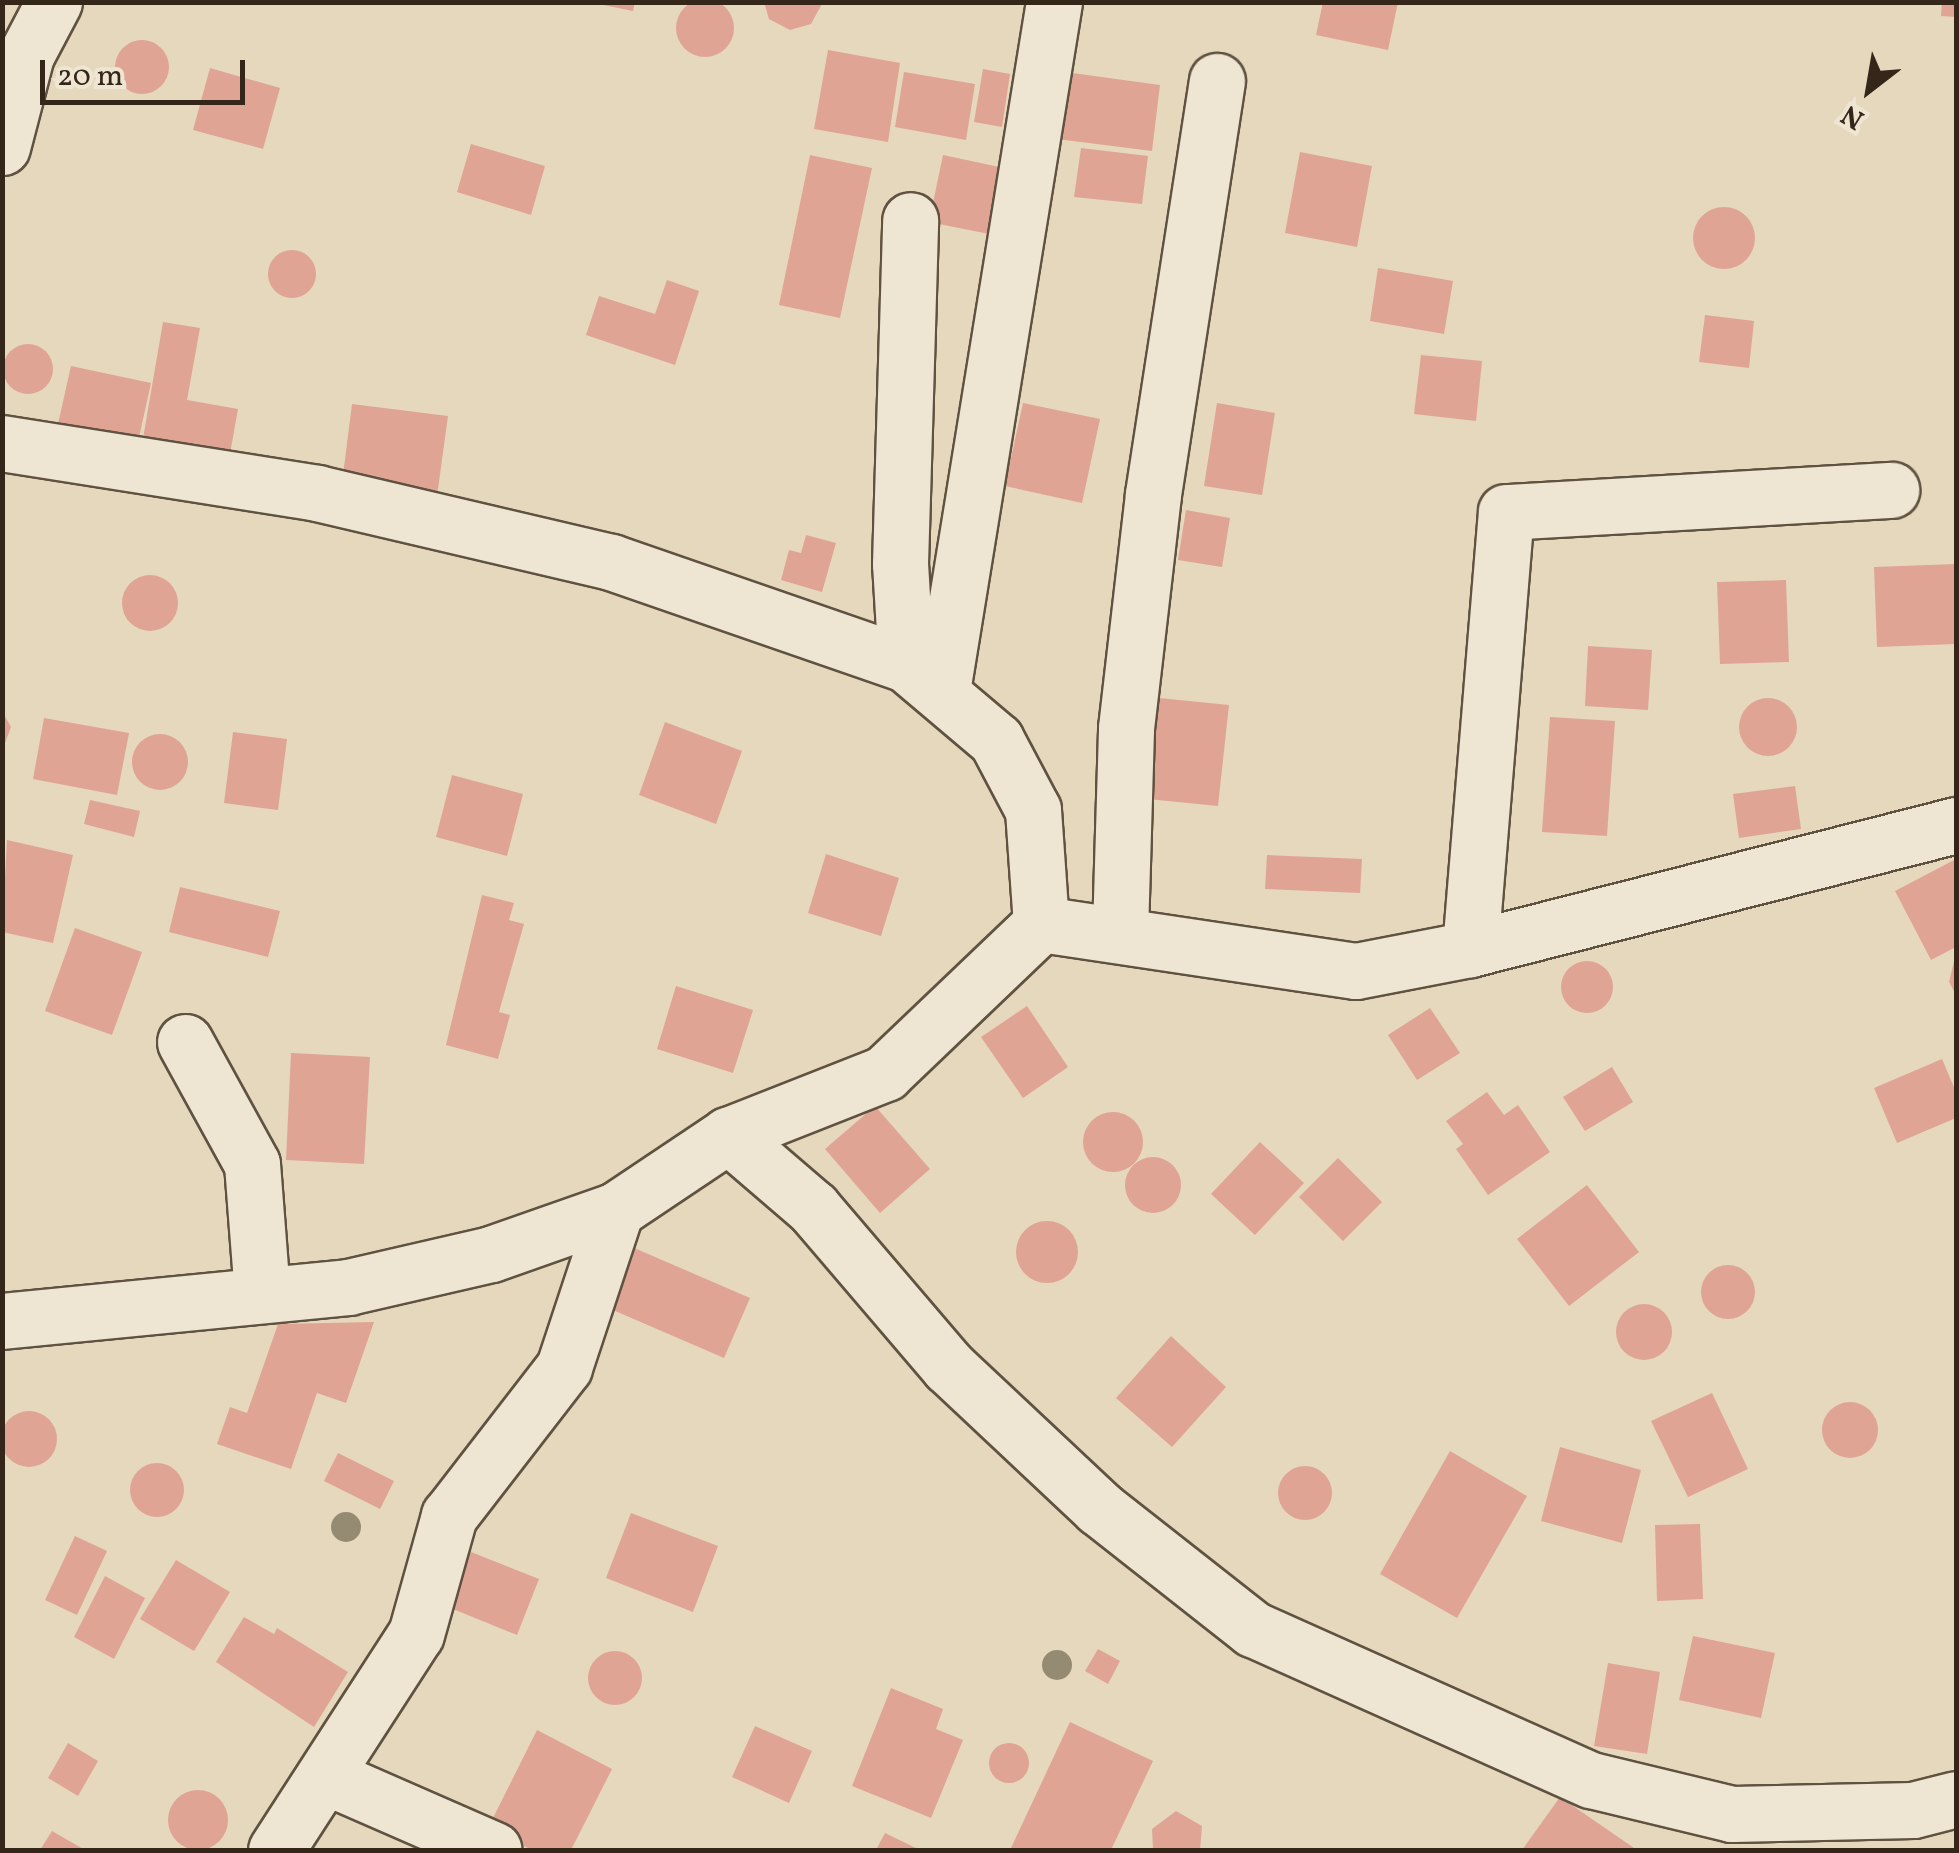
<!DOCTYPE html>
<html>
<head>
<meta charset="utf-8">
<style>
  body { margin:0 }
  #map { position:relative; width:1959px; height:1853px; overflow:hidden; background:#e5d8bc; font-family:Vollkorn,serif }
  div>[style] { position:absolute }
  .building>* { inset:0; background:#e0a495 }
  .round { border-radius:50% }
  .roads { filter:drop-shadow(2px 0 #605241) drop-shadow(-2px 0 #605241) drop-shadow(0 2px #605241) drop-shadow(0 -2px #605241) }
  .street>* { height:55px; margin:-27.5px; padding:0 27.5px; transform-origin:27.5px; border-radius:27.5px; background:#eee6d3 }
  .trees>* { width:30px; height:30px; margin:-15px; border-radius:50%; background:#958b72 }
  span { translate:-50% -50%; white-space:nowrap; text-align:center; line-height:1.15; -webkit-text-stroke:8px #eee6d3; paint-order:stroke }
  .frame { position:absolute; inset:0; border:5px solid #342618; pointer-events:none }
  .north { position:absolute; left:1819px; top:40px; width:100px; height:100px; -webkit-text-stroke:8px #eee6d3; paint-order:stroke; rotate:211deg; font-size:28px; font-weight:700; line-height:40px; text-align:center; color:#342618 }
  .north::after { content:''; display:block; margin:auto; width:35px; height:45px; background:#342618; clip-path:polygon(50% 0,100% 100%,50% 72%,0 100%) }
  .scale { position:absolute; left:40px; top:60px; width:205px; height:45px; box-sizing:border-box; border:5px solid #342618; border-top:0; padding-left:12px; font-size:30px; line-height:35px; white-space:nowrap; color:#342618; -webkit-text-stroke:8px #eee6d3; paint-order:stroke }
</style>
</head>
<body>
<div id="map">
  <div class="building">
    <i class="round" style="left:676px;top:-1px;width:58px;height:58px"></i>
    <i style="clip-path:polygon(588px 2px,635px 2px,633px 11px)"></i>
    <i style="clip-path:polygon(764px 2px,823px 2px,811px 24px,790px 30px,769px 19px)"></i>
    <i style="clip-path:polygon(1323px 2px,1398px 2px,1388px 50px,1316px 35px)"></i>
    <i style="clip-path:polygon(1942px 2px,1956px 2px,1956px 17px,1941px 16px)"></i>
    <i class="round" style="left:115px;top:40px;width:54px;height:54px"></i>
    <i style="clip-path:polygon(828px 50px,900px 63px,888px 142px,814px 129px)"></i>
    <i style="clip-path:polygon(210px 68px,280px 88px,263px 149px,193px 130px)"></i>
    <i style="clip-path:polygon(983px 69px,1010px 74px,1002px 127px,974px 122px)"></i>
    <i style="clip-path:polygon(904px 72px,975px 84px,966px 140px,895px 127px)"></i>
    <i style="clip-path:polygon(1065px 72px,1160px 85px,1152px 151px,1057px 139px)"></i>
    <i style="clip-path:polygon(471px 144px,545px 166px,531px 215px,457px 192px)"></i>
    <i style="clip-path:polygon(1081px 148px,1148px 156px,1142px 204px,1074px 197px)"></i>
    <i style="clip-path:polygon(1300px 152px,1372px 166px,1357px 247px,1285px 233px)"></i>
    <i style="clip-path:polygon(810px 155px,872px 168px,840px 318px,779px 305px)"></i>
    <i style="clip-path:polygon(943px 155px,1004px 168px,989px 234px,929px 222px)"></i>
    <i class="round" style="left:1693px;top:207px;width:62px;height:62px"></i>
    <i class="round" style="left:268px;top:250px;width:48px;height:48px"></i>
    <i style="clip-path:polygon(1378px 268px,1453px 281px,1444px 334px,1370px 321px)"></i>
    <i style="clip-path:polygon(667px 280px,699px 291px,675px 365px,586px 335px,599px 296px,655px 314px)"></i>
    <i style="clip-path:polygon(1705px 315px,1754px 321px,1749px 368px,1699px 362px)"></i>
    <i style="clip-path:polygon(163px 322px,200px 328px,187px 400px,238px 409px,228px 465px,141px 450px)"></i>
    <i class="round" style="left:3px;top:344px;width:50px;height:50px"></i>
    <i style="clip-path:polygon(1421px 355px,1482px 361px,1476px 421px,1414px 414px)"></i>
    <i style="clip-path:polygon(71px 366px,151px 383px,138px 442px,58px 424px)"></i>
    <i style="clip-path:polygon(1023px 403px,1100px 419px,1082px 503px,1005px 486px)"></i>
    <i style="clip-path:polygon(1217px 403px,1275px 413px,1262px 495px,1204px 486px)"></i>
    <i style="clip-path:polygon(352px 404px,448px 416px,437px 496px,342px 483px)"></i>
    <i style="clip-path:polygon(1186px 510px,1230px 518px,1222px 567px,1178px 560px)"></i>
    <i style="clip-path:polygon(806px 535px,836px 543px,822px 592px,781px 580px,789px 550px,801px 553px)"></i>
    <i style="clip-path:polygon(1956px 564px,1956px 644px,1877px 647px,1874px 567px)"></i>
    <i class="round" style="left:122px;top:575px;width:56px;height:56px"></i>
    <i style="clip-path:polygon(1786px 580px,1789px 662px,1720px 664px,1717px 582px)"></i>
    <i style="clip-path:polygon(1588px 646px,1652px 650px,1648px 710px,1585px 706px)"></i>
    <i class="round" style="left:1739px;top:698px;width:58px;height:58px"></i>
    <i style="clip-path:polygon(1159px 698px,1229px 705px,1218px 806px,1148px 799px)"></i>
    <i style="clip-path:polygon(2px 711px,11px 727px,2px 751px)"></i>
    <i style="clip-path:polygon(1550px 717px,1615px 721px,1607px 836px,1542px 832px)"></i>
    <i style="clip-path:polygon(44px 718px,129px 733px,117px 795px,33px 779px)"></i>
    <i style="clip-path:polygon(665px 722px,742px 751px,716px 824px,639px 795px)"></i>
    <i style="clip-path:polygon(233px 732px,287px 739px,278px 810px,224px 803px)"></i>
    <i class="round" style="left:132px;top:734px;width:56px;height:56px"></i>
    <i style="clip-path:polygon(452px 775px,523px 794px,507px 856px,436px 837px)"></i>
    <i style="clip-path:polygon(1795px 786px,1801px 829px,1739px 838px,1733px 794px)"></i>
    <i style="clip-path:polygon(90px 800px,140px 811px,134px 837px,84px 824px)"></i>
    <i style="clip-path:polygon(7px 840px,73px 855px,53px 943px,2px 932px)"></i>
    <i style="clip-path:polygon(826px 854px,899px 878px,881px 936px,808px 913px)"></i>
    <i style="clip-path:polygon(1267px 855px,1362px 859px,1360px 893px,1265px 889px)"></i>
    <i style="clip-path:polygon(1956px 859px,1956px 947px,1931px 960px,1895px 891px)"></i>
    <i style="clip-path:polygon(180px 887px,280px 911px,268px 957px,169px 932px)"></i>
    <i style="clip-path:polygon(482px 895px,514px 903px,509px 920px,524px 924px,499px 1012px,510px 1015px,498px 1059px,446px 1045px)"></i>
    <i style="clip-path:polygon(75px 928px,142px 952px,112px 1035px,45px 1011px)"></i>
    <i style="clip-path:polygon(1956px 953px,1956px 995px,1949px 982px)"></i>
    <i class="round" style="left:1561px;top:961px;width:52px;height:52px"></i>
    <i style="clip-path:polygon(676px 986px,753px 1010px,733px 1073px,657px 1049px)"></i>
    <i style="clip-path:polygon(1027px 1006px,1068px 1067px,1023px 1098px,981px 1037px)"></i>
    <i style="clip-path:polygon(1430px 1008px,1460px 1053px,1417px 1080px,1388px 1035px)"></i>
    <i style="clip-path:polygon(291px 1053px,370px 1057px,364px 1164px,286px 1160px)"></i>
    <i style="clip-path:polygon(1942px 1059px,1956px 1092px,1956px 1118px,1897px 1143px,1874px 1088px)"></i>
    <i style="clip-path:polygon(1612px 1067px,1633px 1102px,1585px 1131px,1563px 1097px)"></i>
    <i style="clip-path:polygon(1487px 1092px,1504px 1115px,1518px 1105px,1550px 1152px,1488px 1195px,1456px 1149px,1463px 1144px,1446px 1121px)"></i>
    <i style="clip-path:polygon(875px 1106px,930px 1169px,880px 1213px,825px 1149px)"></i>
    <i class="round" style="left:1083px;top:1112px;width:60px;height:60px"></i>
    <i style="clip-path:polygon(1260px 1142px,1304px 1183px,1255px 1235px,1211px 1194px)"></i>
    <i class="round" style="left:1125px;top:1157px;width:56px;height:56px"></i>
    <i style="clip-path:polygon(1338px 1158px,1382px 1202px,1343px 1241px,1299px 1197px)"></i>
    <i style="clip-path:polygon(1587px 1185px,1639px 1252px,1569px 1306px,1517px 1239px)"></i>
    <i class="round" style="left:1016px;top:1221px;width:62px;height:62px"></i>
    <i style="clip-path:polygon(632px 1247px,750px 1298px,724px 1358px,606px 1307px)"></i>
    <i class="round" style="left:1701px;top:1265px;width:54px;height:54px"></i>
    <i class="round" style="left:1616px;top:1304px;width:56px;height:56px"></i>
    <i style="clip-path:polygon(374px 1322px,346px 1403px,317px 1393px,291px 1469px,217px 1444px,230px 1407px,247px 1413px,278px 1324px)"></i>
    <i style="clip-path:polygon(1171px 1336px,1226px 1387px,1172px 1447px,1116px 1398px)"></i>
    <i style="clip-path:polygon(1712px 1393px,1748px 1469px,1688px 1497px,1651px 1421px)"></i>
    <i class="round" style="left:1822px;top:1402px;width:56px;height:56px"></i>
    <i class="round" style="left:1px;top:1411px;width:56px;height:56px"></i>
    <i style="clip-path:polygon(1560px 1447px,1641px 1470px,1622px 1543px,1541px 1521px)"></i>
    <i style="clip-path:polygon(1450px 1451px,1527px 1496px,1457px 1618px,1380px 1574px)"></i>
    <i style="clip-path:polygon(338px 1453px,394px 1481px,380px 1509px,324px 1481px)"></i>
    <i class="round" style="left:130px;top:1463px;width:54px;height:54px"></i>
    <i class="round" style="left:1278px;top:1466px;width:54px;height:54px"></i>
    <i style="clip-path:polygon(631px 1513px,718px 1546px,693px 1612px,606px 1578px)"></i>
    <i style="clip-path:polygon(1700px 1524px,1703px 1599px,1657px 1601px,1655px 1525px)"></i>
    <i style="clip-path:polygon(75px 1536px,107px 1551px,77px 1615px,45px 1600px)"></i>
    <i style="clip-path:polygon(471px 1552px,539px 1579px,517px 1635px,448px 1607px)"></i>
    <i style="clip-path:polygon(176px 1560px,230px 1592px,194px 1651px,140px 1619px)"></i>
    <i style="clip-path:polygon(105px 1576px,145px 1598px,114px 1659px,74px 1637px)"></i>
    <i style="clip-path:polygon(244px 1617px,274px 1634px,277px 1628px,348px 1672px,314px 1727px,216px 1662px)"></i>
    <i style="clip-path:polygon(1693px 1636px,1775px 1653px,1761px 1718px,1679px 1700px)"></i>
    <i style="clip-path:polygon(1098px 1649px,1120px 1661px,1108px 1684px,1085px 1671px)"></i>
    <i class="round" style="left:588px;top:1651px;width:54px;height:54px"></i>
    <i style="clip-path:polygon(1608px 1663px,1660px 1672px,1647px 1754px,1594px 1746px)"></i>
    <i style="clip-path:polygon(891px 1688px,943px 1709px,936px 1729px,963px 1740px,931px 1818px,852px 1786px)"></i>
    <i style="clip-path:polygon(1070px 1722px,1153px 1761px,1111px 1850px,1010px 1850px)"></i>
    <i style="clip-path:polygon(755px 1726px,812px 1751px,789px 1803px,732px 1777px)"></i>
    <i style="clip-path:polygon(537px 1730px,612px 1769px,571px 1850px,532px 1850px,488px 1828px)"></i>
    <i style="clip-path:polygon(68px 1743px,98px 1761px,78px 1796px,48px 1778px)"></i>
    <i class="round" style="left:989px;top:1743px;width:40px;height:40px"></i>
    <i class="round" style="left:168px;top:1790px;width:60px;height:60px"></i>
    <i style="clip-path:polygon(1560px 1797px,1637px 1850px,1522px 1850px)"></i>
    <i style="clip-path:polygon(1176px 1811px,1202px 1826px,1200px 1850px,1153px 1849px,1152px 1829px)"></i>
    <i style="clip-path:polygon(52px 1831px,85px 1850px,40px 1850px)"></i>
    <i style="clip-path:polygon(885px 1833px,920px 1850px,876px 1850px)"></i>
  </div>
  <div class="roads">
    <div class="street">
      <i style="left:2px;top:147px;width:95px;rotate:-75.4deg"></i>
      <i style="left:26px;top:55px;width:60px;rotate:-62.2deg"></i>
      <i style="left:2px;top:443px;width:319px;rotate:9deg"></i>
      <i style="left:317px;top:493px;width:302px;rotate:13.2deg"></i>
      <i style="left:611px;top:562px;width:312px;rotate:19.1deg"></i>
      <i style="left:906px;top:664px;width:118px;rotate:40.2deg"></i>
      <i style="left:996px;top:740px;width:79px;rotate:62.1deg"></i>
      <i style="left:1033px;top:810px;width:114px;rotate:86deg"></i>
      <i style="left:906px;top:664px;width:100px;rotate:-93.4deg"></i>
      <i style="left:900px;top:564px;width:344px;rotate:-88.3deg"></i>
      <i style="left:942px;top:691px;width:698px;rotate:-80.77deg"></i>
      <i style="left:1120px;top:932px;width:204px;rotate:-88.3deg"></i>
      <i style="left:1126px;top:728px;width:236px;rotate:-83.4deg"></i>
      <i style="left:1153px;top:494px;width:418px;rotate:-81.2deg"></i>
      <i style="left:1470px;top:949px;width:438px;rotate:-85.3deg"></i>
      <i style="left:1506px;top:512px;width:386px;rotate:-3.3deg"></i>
      <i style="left:185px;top:1042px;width:139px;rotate:61.2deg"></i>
      <i style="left:252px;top:1164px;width:131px;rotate:85.6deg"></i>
      <i style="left:728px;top:1135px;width:112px;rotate:40.7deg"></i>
      <i style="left:813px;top:1208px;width:209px;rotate:49.5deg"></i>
      <i style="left:949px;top:1367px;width:206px;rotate:43.2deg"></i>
      <i style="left:1099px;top:1508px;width:196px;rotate:38.2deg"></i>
      <i style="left:1253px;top:1629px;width:370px;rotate:24.1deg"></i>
      <i style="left:1591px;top:1780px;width:145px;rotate:13.6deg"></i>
      <i style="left:1732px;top:1814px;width:181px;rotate:-1.3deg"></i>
      <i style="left:1913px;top:1810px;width:44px;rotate:-14.3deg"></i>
      <i style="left:2px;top:1321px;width:348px;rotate:-5.6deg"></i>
      <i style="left:348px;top:1287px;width:147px;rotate:-13deg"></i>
      <i style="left:491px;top:1254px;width:133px;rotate:-19.4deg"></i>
      <i style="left:616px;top:1210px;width:135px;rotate:-33.8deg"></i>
      <i style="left:728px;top:1135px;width:169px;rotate:-21.5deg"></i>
      <i style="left:885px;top:1073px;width:216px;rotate:-43.7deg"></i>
      <i style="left:1041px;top:924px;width:318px;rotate:8.5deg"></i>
      <i style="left:1356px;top:971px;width:116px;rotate:-10.9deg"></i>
      <i style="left:1470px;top:949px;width:502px;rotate:-14.31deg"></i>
      <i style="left:325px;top:1776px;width:184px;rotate:23.6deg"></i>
      <i style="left:276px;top:1850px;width:257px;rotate:-57.1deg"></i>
      <i style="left:416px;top:1634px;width:123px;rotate:-74.4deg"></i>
      <i style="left:449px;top:1516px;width:188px;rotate:-52.3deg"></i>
      <i style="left:564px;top:1367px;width:165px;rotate:-71.7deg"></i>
    </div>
  </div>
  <div class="trees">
    <i style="left:346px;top:1527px"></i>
    <i style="left:1057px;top:1665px"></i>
  </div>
  <div class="frame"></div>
  <div class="north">N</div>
  <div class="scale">20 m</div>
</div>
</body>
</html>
